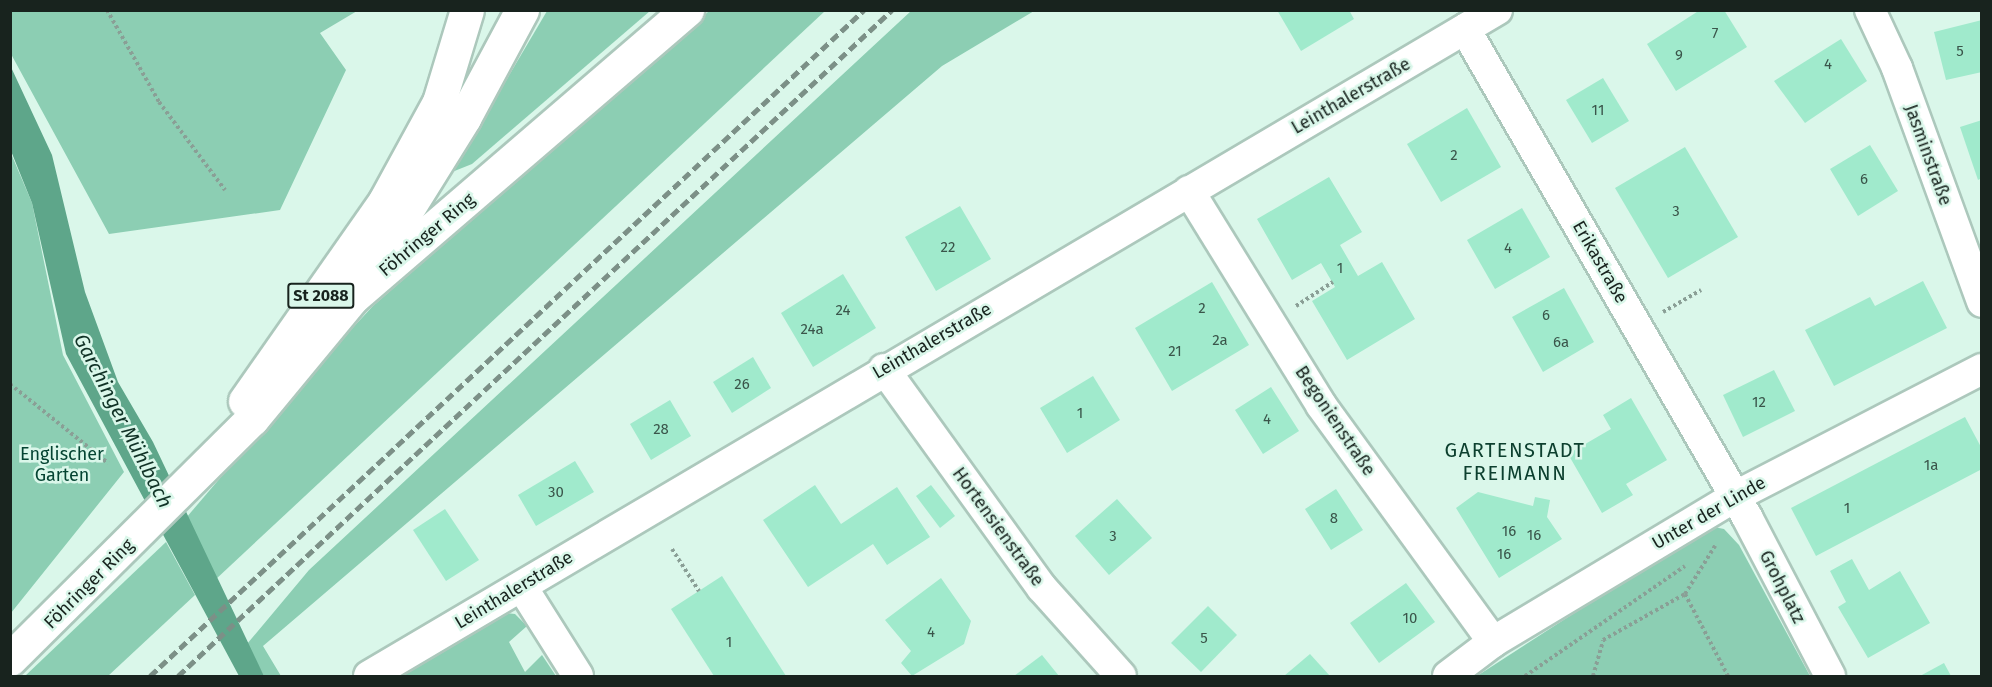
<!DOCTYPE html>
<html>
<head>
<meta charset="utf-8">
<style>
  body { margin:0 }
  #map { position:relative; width:1992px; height:687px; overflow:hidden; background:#daf7ea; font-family:"Fira Sans",sans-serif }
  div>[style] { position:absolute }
  .green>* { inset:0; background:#8cceb3 }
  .water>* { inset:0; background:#5ea68a }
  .building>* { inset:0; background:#a0eacc }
  .path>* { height:4px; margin-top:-2px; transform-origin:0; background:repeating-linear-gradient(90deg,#8a9f96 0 3px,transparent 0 6px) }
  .roads { filter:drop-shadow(2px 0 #acc8bc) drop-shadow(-2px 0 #acc8bc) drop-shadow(0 2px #acc8bc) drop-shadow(0 -2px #acc8bc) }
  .minor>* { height:30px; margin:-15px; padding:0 15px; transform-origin:15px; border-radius:15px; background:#fff }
  .highway>* { height:33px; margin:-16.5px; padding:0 16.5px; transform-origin:16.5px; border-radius:16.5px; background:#fff }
  .rail>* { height:4.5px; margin-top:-2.25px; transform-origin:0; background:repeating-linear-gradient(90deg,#7c9087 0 9px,transparent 0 13.5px) }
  span { translate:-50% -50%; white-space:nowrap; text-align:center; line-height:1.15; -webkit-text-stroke:5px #daf7ea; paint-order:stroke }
  .number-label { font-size:15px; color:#3a554a }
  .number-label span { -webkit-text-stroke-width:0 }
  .shield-label span { padding:2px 4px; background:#daf7ea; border:2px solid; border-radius:4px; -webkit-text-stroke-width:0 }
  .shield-label { font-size:16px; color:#18231e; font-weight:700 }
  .street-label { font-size:18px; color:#18231e }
  .park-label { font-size:18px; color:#044432 }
  .water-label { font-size:20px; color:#103226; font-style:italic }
  .neighbourhood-label { font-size:20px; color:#0d402f; letter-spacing:1.5px }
  .frame { position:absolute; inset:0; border:12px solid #18231e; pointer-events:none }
</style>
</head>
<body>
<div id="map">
  <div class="green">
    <i style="clip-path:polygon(10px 11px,11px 10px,357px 11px,320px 33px,346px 70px,280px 210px,109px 234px,11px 54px)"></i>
    <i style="clip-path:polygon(547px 11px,650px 11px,472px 164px,452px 172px)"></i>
    <i style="clip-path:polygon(709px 11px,825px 11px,215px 580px,186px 518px,302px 382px,373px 306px)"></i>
    <i style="clip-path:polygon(911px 11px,1034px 11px,942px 66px,263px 646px,281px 676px,264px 676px,247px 644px,309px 570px)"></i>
    <i style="clip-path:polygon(10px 151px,32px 203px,63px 355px,124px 472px,11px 613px)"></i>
    <i style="clip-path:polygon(1709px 526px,1724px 529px,1739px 545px,1810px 676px,1477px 676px)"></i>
    <i style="clip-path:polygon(166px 542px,195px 595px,108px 676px,25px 676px)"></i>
    <i style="clip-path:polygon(504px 613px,515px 614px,527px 626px,509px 642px,525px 672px,542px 655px,556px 676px,400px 676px)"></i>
  </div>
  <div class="water">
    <i style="clip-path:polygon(10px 65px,52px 155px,85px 292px,118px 382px,153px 442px,264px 676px,239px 676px,66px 354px,32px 203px,11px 151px)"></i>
  </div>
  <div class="building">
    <i style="clip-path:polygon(1277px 10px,1349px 10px,1354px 19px,1301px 51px)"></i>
    <i style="clip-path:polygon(1700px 10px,1724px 10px,1747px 47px,1676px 91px,1647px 44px)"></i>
    <i style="clip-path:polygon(1982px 20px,1982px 72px,1946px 80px,1934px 32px)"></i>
    <i style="clip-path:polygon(1841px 39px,1867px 81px,1805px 123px,1774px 81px)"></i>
    <i style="clip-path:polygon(1603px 78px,1629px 121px,1592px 143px,1566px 100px)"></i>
    <i style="clip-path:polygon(1467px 108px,1501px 167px,1441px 202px,1407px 144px)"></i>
    <i style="clip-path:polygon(1982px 120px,1982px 178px,1978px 180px,1960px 127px)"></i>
    <i style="clip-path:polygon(1870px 145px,1898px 191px,1858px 216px,1830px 169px)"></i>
    <i style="clip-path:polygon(1685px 147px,1738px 237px,1668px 278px,1615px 188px)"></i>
    <i style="clip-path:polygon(1329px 177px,1362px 232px,1340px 245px,1358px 276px,1382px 262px,1415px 319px,1347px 360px,1312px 301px,1335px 287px,1321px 263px,1292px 280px,1257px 219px)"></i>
    <i style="clip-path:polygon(960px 206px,991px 259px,936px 291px,905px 237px)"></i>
    <i style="clip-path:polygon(1522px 208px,1550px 257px,1495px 289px,1467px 240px)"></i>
    <i style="clip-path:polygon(843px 274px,876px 328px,813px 367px,781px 313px)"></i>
    <i style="clip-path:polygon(1923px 281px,1947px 328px,1834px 386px,1805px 330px,1870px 297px,1875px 306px)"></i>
    <i style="clip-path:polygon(1212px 282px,1249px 345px,1172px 391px,1135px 328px)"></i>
    <i style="clip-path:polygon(1564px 288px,1594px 342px,1543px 372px,1512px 317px)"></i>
    <i style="clip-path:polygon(753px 357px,771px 388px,732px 413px,713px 382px)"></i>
    <i style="clip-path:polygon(1774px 370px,1795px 411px,1743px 437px,1723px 395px)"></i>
    <i style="clip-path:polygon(1093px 376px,1120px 420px,1067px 453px,1040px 408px)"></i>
    <i style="clip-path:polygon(1271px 387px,1299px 431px,1263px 454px,1235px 410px)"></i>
    <i style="clip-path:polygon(1631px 398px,1667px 460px,1626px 484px,1633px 495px,1602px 513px,1568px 454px,1611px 429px,1603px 415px)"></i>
    <i style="clip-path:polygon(670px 400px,691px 436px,651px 460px,630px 424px)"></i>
    <i style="clip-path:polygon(1965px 417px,1982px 449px,1982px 469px,1816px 556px,1791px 508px)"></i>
    <i style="clip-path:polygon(575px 461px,594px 492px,536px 526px,518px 495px)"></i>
    <i style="clip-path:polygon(815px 485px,841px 524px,897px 487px,930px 537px,887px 565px,873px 544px,808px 587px,763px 520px)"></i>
    <i style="clip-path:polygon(931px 485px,955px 516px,940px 528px,916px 496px)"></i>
    <i style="clip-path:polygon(1336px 489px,1363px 530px,1331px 550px,1305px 509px)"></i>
    <i style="clip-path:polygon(1478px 492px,1533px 506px,1535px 497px,1550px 500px,1547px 517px,1562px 539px,1499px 578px,1456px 508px)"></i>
    <i style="clip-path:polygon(1117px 499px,1152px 538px,1109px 575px,1075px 536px)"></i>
    <i style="clip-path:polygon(445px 509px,479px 560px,446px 581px,413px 530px)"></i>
    <i style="clip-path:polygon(1852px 559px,1869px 590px,1900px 571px,1930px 623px,1868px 658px,1838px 607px,1846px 602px,1830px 571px)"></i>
    <i style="clip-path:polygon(722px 576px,786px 676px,714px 676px,671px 609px)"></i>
    <i style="clip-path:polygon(941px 578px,971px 621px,964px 644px,912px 676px,901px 663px,911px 651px,885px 620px)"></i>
    <i style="clip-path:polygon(1406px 583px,1435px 622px,1379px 663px,1350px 623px)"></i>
    <i style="clip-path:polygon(1208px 606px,1237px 635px,1201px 672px,1171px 643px)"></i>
    <i style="clip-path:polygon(1310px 654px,1330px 676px,1284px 676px)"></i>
    <i style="clip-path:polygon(1042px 655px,1059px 676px,1014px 676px)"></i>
    <i style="clip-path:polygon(1944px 663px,1951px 676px,1920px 676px)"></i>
  </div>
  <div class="path">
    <i style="left:107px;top:10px;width:106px;rotate:60.5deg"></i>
    <i style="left:159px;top:102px;width:110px;rotate:53.1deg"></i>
    <i style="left:1296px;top:306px;width:44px;rotate:-33deg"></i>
    <i style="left:1663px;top:312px;width:44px;rotate:-30.1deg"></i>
    <i style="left:10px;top:384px;width:126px;rotate:38.9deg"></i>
    <i style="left:672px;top:549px;width:50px;rotate:57.3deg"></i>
    <i style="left:1685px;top:594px;width:93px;rotate:62.3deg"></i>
    <i style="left:1525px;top:676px;width:194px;rotate:-34.5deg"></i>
    <i style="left:1593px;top:676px;width:37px;rotate:-74deg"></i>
    <i style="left:1603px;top:640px;width:94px;rotate:-29.3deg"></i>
    <i style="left:1685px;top:594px;width:57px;rotate:-58deg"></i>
  </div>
  <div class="roads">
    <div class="minor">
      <i style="left:1870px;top:10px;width:64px;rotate:65deg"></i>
      <i style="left:1897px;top:68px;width:249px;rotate:70deg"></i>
      <i style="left:1465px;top:29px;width:564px;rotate:59.98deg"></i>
      <i style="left:1747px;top:517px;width:179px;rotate:62.4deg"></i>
      <i style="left:1189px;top:191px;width:251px;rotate:58.3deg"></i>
      <i style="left:1321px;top:405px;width:293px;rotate:54deg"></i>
      <i style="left:884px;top:369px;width:270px;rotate:54.2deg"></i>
      <i style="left:1042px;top:588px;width:118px;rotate:48.1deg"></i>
      <i style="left:522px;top:587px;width:105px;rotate:57.8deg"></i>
      <i style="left:369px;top:676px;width:1310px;rotate:-30.56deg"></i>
      <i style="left:1448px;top:676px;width:56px;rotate:-37.1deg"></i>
      <i style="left:1493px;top:642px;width:281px;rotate:-31deg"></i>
      <i style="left:1734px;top:497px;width:279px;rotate:-27.3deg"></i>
    </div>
    <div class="highway">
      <i style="left:367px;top:274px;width:184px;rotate:-58.1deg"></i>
      <i style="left:464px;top:118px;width:123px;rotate:-61.8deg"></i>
      <i style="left:245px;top:401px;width:244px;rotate:-55deg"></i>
      <i style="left:385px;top:201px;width:113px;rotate:-61.4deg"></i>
      <i style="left:439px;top:102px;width:96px;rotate:-73.1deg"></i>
      <i style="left:10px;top:659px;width:341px;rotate:-44.8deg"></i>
      <i style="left:252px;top:419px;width:157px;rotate:-50.4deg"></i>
      <i style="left:352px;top:298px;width:442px;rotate:-40.7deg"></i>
    </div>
  </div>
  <div class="rail">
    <i style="left:150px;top:676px;width:976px;rotate:-43.01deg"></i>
    <i style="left:178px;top:676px;width:976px;rotate:-43.01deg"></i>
  </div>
  <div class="number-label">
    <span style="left:1715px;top:34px">7</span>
    <span style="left:1960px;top:52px">5</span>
    <span style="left:1679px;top:56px">9</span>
    <span style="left:1828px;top:65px">4</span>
    <span style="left:1598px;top:111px">11</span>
    <span style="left:1454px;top:156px">2</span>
    <span style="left:1864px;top:180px">6</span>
    <span style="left:1676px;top:212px">3</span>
    <span style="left:948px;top:248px">22</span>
    <span style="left:1508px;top:249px">4</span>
    <span style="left:1340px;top:269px">1</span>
    <span style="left:1202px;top:309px">2</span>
    <span style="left:843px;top:311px">24</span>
    <span style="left:1546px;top:316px">6</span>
    <span style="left:812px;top:330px">24a</span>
    <span style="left:1220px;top:341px">2a</span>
    <span style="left:1561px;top:343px">6a</span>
    <span style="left:1175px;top:352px">21</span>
    <span style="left:742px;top:385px">26</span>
    <span style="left:1759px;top:403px">12</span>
    <span style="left:1080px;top:414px">1</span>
    <span style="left:1267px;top:420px">4</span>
    <span style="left:661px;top:430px">28</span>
    <span style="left:1931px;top:466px">1a</span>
    <span style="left:556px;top:493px">30</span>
    <span style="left:1847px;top:509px">1</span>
    <span style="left:1334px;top:519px">8</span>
    <span style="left:1509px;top:532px">16</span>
    <span style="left:1534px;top:536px">16</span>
    <span style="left:1113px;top:537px">3</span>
    <span style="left:1504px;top:555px">16</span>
    <span style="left:1410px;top:619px">10</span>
    <span style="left:931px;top:633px">4</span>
    <span style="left:1204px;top:639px">5</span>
    <span style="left:729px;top:643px">1</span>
  </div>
  <div class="shield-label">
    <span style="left:321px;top:296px">St 2088</span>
  </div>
  <div class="street-label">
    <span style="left:1351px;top:96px;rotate:-30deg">Leinthalerstraße</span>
    <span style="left:1928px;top:155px;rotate:70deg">Jasminstraße</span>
    <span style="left:427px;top:235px;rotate:-40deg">Föhringer Ring</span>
    <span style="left:1600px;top:262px;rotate:60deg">Erikastraße</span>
    <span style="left:932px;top:341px;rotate:-30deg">Leinthalerstraße</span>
    <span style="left:1335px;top:421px;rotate:56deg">Begonienstraße</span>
    <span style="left:1709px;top:513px;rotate:-30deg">Unter der Linde</span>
    <span style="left:998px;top:527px;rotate:54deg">Hortensienstraße</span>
    <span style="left:89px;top:584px;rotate:-45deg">Föhringer Ring</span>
    <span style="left:1782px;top:587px;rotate:63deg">Grohplatz</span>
    <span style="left:514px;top:590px;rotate:-31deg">Leinthalerstraße</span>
  </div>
  <div class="park-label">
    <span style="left:62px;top:465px">Englischer<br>Garten</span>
  </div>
  <div class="water-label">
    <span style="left:123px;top:421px;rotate:63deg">Garchinger Mühlbach</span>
  </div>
  <div class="neighbourhood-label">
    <span style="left:1515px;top:462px">GARTENSTADT<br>FREIMANN</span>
  </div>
  <div class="frame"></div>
</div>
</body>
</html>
